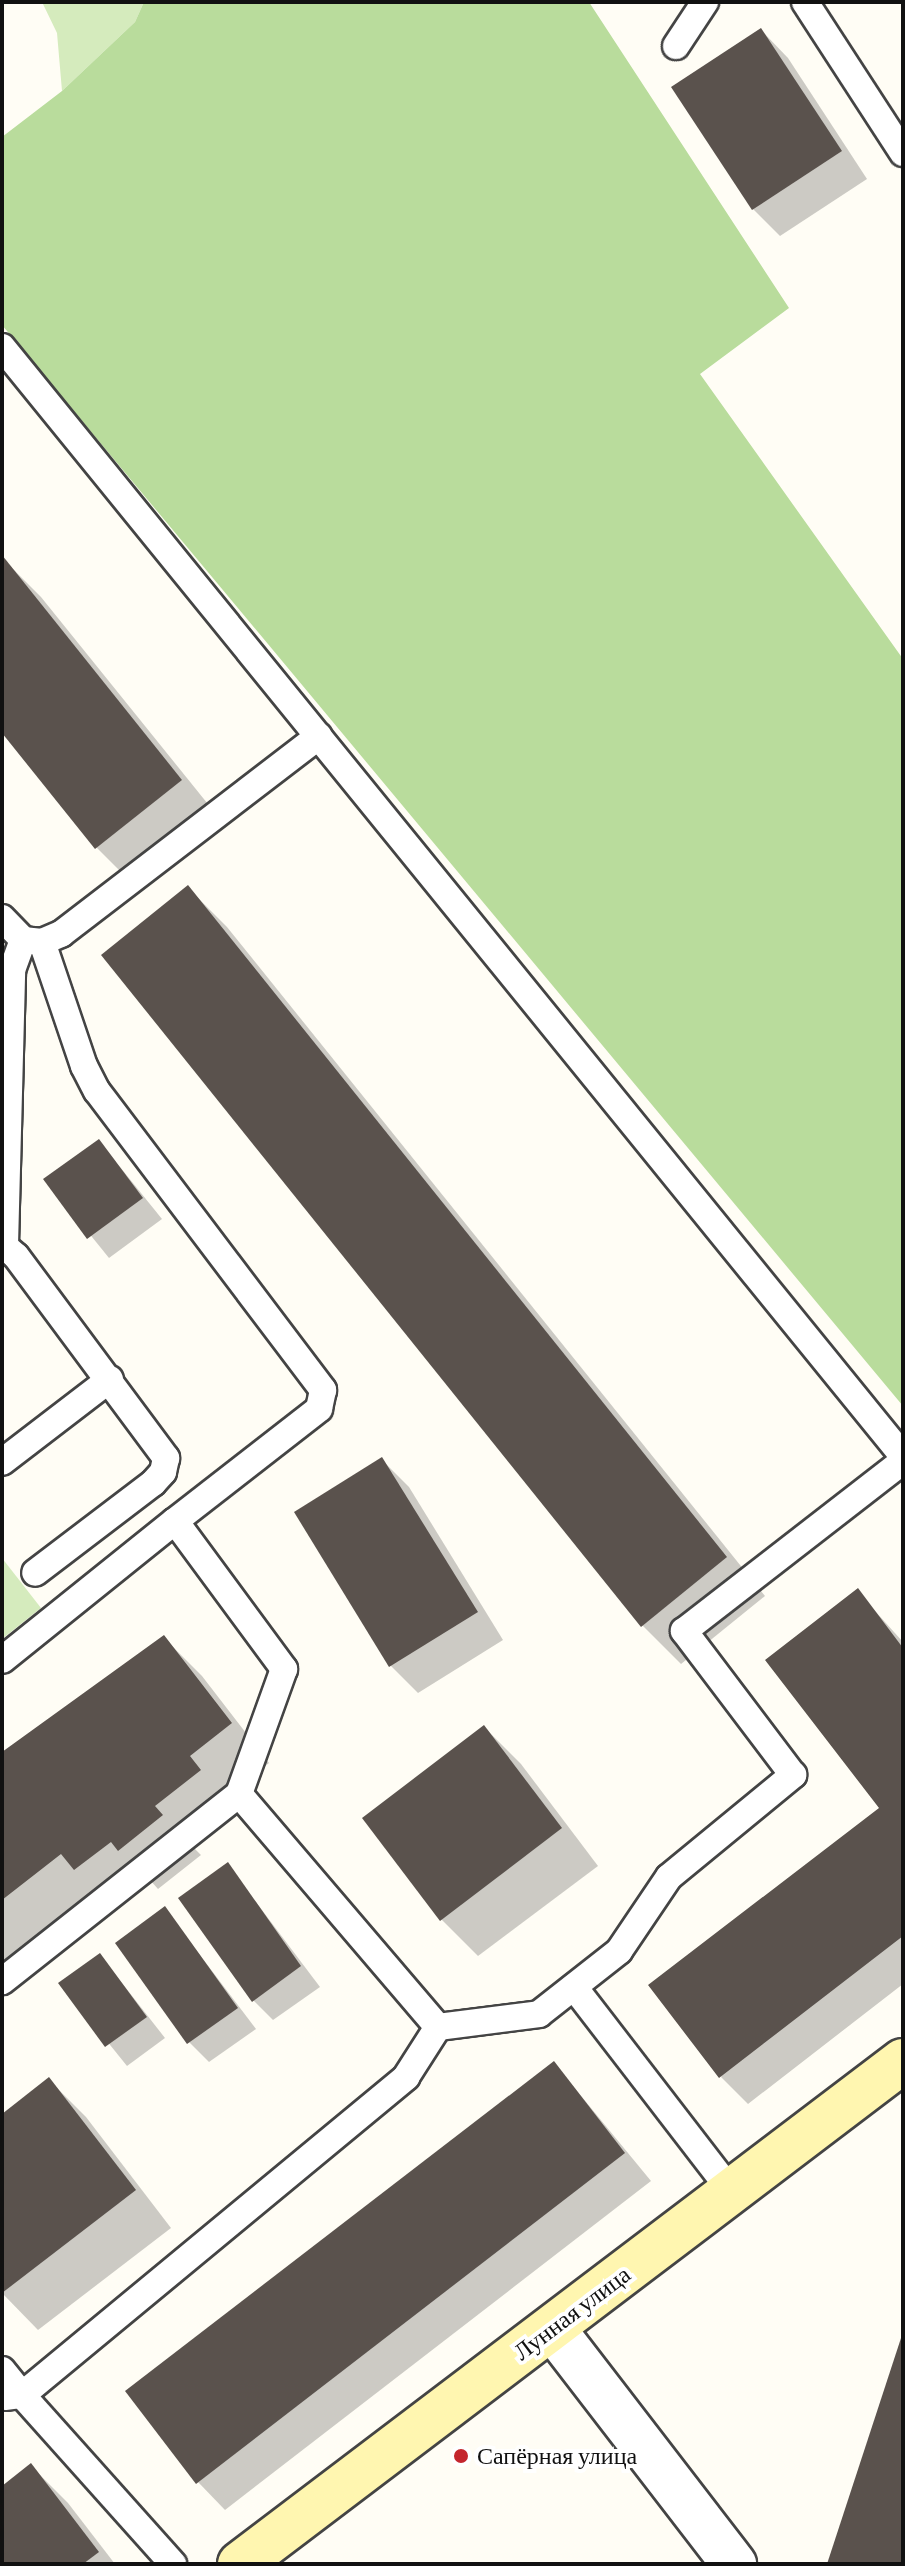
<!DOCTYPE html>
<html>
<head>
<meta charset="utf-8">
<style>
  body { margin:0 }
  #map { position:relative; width:905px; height:2566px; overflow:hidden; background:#fffdf5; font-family:"Crimson Pro",serif }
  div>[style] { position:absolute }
  .green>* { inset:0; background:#d5ebbd }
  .forest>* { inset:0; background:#b9dc9c }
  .shadow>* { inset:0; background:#0003 }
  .building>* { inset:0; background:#5a524d }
  .roads { filter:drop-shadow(2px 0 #444) drop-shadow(-2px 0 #444) drop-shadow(0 2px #444) drop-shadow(0 -2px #444) }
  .lane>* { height:26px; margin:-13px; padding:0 13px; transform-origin:13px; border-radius:13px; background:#fff }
  .street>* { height:44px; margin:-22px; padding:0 22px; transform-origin:22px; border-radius:22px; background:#fff }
  .secondary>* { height:44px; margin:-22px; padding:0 22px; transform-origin:22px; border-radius:22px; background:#fff6b0 }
  .dots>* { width:22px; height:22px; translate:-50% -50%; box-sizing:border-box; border:4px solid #fff; border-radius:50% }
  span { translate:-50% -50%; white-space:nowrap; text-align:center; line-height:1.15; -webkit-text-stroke:8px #fff; paint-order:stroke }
  .street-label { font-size:24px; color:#111 }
  .poi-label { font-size:24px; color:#111 }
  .left { translate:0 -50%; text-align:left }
  .frame { position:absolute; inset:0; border:4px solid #111; pointer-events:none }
</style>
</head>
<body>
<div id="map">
  <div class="green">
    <i style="clip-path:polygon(42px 2px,144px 2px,135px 22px,62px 91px,57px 33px)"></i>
    <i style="clip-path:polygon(2px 1558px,41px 1608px,2px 1639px)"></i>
  </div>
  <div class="forest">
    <i style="clip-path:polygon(144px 2px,589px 2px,789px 308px,700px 374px,903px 659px,903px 1406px,2px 325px,2px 137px,62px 91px,135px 22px)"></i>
  </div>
  <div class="shadow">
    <i style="clip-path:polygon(761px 30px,788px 58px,867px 179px,780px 236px,753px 209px)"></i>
    <i style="clip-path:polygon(2px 558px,41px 597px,220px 819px,136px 887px,97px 848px,2px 730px)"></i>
    <i style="clip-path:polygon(188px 888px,227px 927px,765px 1596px,681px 1664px,642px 1625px)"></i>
    <i style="clip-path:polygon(99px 1141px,162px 1219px,109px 1258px,46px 1180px)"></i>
    <i style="clip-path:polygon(382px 1460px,409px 1487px,503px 1640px,418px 1693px,391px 1666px,297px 1512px)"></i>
    <i style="clip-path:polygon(857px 1591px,903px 1642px,903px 1984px,748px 2104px,721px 2077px,882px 1808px)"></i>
    <i style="clip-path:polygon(163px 1637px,202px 1676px,269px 1763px,227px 1795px,192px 1846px,201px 1855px,158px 1889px,150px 1880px,2px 1994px,2px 1755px)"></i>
    <i style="clip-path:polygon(484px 1727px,521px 1764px,598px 1866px,478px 1956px,441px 1919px)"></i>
    <i style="clip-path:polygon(228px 1865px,320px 1987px,273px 2020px,253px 2000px)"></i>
    <i style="clip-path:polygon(165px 1909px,256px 2029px,209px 2062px,189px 2042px)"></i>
    <i style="clip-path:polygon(100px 1955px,165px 2038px,127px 2066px,61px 1984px)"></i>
    <i style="clip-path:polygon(554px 2063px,651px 2181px,225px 2510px,198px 2482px)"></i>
    <i style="clip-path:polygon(49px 2080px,86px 2117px,171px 2228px,38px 2330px,2px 2293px,2px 2117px)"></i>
    <i style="clip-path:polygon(903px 2340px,903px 2564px,830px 2564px)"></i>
    <i style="clip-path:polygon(31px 2466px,68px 2503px,115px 2564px,2px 2564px,2px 2488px)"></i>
  </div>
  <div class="building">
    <i style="clip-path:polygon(761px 28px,842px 151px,752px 210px,671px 87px)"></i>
    <i style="clip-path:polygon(2px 555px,182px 780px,95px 849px,2px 733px)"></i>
    <i style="clip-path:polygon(188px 885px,727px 1557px,641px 1627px,101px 955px)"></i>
    <i style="clip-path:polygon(99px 1139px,143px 1198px,87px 1239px,43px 1179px)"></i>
    <i style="clip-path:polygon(382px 1457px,478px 1612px,389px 1667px,294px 1512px)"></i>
    <i style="clip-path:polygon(858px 1588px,903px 1648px,903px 1936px,719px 2078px,648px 1985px,879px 1808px,765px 1660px)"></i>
    <i style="clip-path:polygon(164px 1635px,232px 1723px,190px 1756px,201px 1770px,155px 1806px,163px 1815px,118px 1851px,111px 1842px,74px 1870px,61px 1854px,2px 1900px,2px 1752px)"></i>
    <i style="clip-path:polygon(484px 1725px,562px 1828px,440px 1921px,362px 1818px)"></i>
    <i style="clip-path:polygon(228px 1862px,301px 1966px,252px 2002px,178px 1898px)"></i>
    <i style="clip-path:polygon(165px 1906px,238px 2008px,187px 2044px,115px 1943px)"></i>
    <i style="clip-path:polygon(100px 1953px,147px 2017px,105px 2047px,58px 1983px)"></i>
    <i style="clip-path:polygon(554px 2061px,625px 2153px,196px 2484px,125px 2391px)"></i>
    <i style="clip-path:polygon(49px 2077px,136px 2190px,2px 2293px,2px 2114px)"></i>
    <i style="clip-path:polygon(902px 2335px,903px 2564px,827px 2564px)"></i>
    <i style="clip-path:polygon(31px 2463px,99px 2552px,83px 2564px,2px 2564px,2px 2486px)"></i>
  </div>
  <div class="roads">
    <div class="lane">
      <i style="left:805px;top:2px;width:180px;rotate:57deg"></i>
      <i style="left:676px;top:46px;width:53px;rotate:-56.6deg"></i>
      <i style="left:2px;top:347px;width:1429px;rotate:50.91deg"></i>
      <i style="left:2px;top:918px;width:30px;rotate:46deg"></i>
      <i style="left:23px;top:940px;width:19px;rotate:6deg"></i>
      <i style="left:42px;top:942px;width:21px;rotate:-23deg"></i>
      <i style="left:61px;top:934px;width:325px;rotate:-37.5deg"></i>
      <i style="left:42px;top:942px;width:131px;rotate:71.3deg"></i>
      <i style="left:84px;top:1066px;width:28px;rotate:63deg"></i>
      <i style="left:97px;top:1091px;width:375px;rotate:52.9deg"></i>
      <i style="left:323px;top:1390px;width:19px;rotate:102deg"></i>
      <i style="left:319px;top:1409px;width:182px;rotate:142.1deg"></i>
      <i style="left:2px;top:1244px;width:18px;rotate:41deg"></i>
      <i style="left:16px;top:1256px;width:252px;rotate:53.4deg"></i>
      <i style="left:166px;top:1458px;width:14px;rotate:102deg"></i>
      <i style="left:163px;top:1472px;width:15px;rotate:132deg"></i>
      <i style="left:153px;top:1483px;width:148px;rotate:142.7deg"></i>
      <i style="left:5px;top:1245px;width:275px;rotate:-88.5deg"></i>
      <i style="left:12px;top:970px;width:32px;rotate:-70deg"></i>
      <i style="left:2px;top:1462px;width:136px;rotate:-37.5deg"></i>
      <i style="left:2px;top:1660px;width:222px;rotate:-38.8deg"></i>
      <i style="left:175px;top:1521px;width:184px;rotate:53.6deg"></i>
      <i style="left:284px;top:1669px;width:133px;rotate:109.8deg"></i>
      <i style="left:239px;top:1794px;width:302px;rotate:141.7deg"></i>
      <i style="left:239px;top:1794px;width:306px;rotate:49.5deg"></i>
      <i style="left:574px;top:1987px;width:259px;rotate:52.4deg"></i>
      <i style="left:2px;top:2370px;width:32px;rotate:51deg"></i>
      <i style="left:22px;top:2395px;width:499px;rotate:-39.6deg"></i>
      <i style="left:406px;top:2077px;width:59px;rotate:-57.4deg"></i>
      <i style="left:438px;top:2027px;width:102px;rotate:-7.3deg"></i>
      <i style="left:539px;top:2014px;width:102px;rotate:-38.2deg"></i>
      <i style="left:619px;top:1951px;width:89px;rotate:-56deg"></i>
      <i style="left:669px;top:1877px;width:161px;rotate:-39.4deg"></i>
      <i style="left:793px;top:1775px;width:181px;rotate:-127.1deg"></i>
      <i style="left:684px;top:1631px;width:277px;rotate:-37.8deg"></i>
      <i style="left:5px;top:2397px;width:17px;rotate:-7deg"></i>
      <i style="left:22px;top:2395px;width:227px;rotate:48.2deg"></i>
    </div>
    <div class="street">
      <i style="left:553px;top:2329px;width:297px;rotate:52.4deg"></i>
    </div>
    <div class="secondary">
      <i style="left:240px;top:2564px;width:832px;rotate:-37.19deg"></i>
    </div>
  </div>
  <div class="dots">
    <i style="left:461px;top:2456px;background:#c4262e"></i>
  </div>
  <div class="street-label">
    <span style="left:572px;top:2313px;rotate:-37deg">Лунная улица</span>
  </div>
  <div class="poi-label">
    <span class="left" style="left:477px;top:2456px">Сапёрная улица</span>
  </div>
  <div class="frame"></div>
</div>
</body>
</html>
